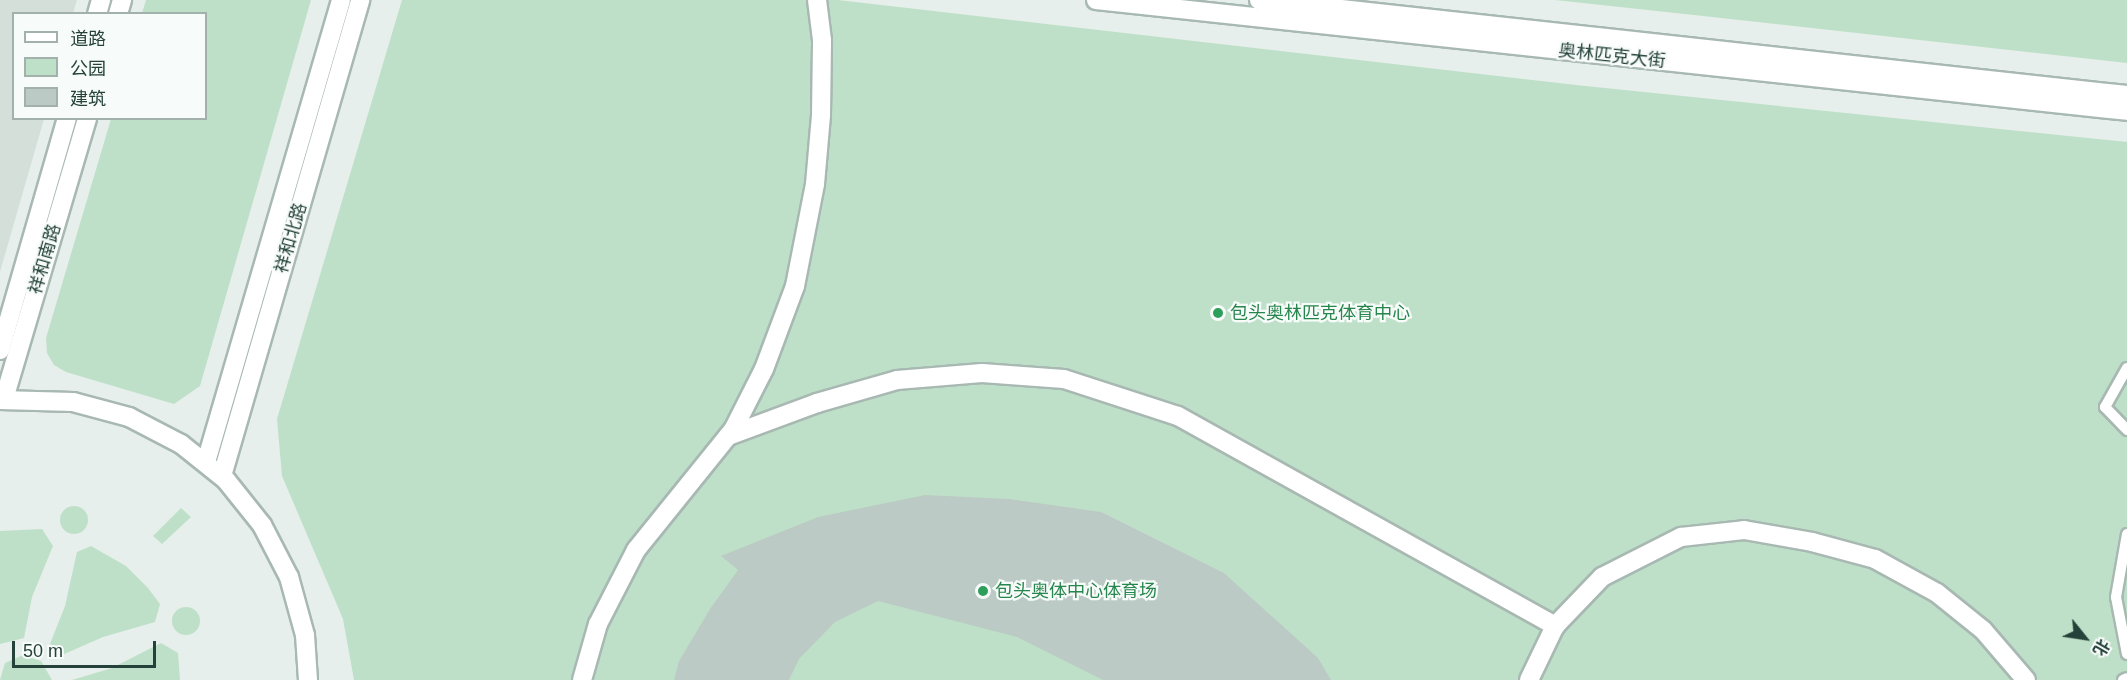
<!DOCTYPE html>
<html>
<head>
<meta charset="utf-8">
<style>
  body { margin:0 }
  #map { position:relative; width:2127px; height:680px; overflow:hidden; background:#e6efeb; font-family:Arial,"Noto Sans SC",sans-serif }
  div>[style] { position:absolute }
  .built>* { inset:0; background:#d4dfda }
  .green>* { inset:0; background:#bfe0c8 }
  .round { border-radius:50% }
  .building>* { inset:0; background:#bbcac4 }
  .roads { filter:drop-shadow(2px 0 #a8b8b2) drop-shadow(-2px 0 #a8b8b2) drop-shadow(0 2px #a8b8b2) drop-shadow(0 -2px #a8b8b2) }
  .service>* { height:10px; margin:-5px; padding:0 5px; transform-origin:5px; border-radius:5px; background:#fff }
  .minor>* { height:18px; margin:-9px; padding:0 9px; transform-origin:9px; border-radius:9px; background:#fff }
  .secondary>* { height:18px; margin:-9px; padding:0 9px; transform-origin:9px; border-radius:9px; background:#fff }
  .dots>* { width:16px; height:16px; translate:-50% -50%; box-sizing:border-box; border:3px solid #f7fbf9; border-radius:50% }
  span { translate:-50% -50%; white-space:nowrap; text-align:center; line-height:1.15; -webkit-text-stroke:4.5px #f7fbf9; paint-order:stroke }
  .street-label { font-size:18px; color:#24423a }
  .leisure-label { font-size:18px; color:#27864d }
  .left { translate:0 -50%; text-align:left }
  .legend { position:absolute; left:12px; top:12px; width:195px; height:108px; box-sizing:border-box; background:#f7fbf9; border:2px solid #a3b1ad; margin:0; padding:8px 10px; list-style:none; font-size:18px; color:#24423a }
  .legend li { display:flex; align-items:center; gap:12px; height:30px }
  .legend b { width:30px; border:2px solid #a3b1ad }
  .north { position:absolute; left:2055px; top:608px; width:60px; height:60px; -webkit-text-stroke:4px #f7fbf9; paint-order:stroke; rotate:120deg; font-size:16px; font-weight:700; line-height:24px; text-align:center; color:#24423a }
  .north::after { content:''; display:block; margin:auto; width:21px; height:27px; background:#24423a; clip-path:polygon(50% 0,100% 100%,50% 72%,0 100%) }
  .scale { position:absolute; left:12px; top:641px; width:144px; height:27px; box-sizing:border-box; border:3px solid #24423a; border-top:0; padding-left:8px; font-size:18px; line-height:21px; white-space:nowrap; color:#24423a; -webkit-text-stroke:4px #f7fbf9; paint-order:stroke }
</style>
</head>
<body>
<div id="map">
  <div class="built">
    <i style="clip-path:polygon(0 0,77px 0,73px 13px,14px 14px,14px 118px,44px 119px,0 272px)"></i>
  </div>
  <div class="green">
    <i style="clip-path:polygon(146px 0,311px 0,200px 386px,174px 404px,66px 372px,54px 365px,47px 353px,46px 338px,111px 119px,206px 118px,206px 14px,142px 13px)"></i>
    <i style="clip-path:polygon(402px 0,838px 0,1576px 85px,2127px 142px,2127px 680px,354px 680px,343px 619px,282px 476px,277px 419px)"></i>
    <i style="clip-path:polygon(1555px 0,2127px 0,2127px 63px,1703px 16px)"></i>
    <i class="round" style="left:60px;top:506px;width:28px;height:28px"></i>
    <i style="clip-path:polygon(181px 508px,191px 517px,162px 544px,153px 536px)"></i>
    <i style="clip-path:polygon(42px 529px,53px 546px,32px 597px,24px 638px,0 644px,0 531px)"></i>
    <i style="clip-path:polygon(91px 546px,126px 566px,148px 588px,160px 604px,155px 622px,103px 637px,62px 655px,50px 644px,65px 606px,77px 552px)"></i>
    <i class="round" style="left:172px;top:607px;width:28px;height:28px"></i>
    <i style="clip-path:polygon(161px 643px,178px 653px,180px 680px,72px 680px,112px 668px)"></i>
    <i style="clip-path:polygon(23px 655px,41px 661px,52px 680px,0 680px,5px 663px)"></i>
  </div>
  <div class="building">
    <i style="clip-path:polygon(925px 495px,1009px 499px,1101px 512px,1224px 573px,1318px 658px,1331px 680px,1103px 680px,1017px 637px,878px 601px,835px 622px,799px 659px,789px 680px,674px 680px,679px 661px,710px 609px,738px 570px,721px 556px,818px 517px)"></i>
  </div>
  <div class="roads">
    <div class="service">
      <i style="left:2127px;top:368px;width:45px;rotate:119.4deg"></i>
      <i style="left:2105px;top:407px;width:32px;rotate:46deg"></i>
      <i style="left:2127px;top:534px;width:64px;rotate:99.9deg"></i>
      <i style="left:2116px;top:597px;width:58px;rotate:79.1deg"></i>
      <i style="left:2123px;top:680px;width:4px;rotate:-27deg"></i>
    </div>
    <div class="minor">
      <i style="left:97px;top:14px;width:15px;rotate:-74deg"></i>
      <i style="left:118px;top:14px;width:15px;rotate:-74deg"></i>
      <i style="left:0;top:350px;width:241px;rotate:-73.9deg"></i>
      <i style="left:4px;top:399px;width:293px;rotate:-73.5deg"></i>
      <i style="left:0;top:400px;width:73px;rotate:1.6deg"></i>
      <i style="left:73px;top:402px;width:58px;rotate:15deg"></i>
      <i style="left:129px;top:417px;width:59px;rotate:27.4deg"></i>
      <i style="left:181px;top:444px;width:58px;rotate:38.7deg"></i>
      <i style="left:226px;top:480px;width:58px;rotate:51.3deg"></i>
      <i style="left:262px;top:525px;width:59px;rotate:62.6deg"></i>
      <i style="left:289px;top:577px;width:60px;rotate:74.6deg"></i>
      <i style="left:305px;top:635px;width:45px;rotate:86.2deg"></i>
      <i style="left:728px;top:436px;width:95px;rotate:-20.3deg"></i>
      <i style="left:817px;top:403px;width:83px;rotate:-16deg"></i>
      <i style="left:897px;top:380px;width:85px;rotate:-4.7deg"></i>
      <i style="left:982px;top:373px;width:82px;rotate:4.2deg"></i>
      <i style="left:1064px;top:379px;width:120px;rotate:18deg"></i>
      <i style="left:1178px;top:416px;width:432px;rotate:29.1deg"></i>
      <i style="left:206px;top:462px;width:481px;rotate:-73.7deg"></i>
      <i style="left:222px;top:476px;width:496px;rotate:-73.8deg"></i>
      <i style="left:582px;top:680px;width:58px;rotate:-74.1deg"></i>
      <i style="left:598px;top:624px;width:83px;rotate:-62.8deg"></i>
      <i style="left:636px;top:550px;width:154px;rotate:-51.1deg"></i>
      <i style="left:733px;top:430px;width:68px;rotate:-63.1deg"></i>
      <i style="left:764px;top:369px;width:89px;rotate:-69.5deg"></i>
      <i style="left:795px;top:286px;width:104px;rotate:-78.9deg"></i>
      <i style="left:815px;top:184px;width:69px;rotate:-85deg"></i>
      <i style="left:821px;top:115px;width:75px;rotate:-89.2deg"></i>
      <i style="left:822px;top:40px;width:40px;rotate:-97.1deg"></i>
      <i style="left:1529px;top:680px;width:60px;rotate:-64.3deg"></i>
      <i style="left:1555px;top:626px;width:68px;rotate:-46.2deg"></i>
      <i style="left:1602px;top:577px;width:89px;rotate:-26.9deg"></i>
      <i style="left:1681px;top:537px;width:63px;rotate:-6.3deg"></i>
      <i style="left:1744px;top:530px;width:69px;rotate:10deg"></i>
      <i style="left:1812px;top:542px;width:65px;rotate:15.1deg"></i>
      <i style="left:1875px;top:559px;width:71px;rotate:28.7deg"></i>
      <i style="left:1937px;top:593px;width:59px;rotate:38.8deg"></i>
      <i style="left:1983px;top:630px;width:66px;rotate:49.3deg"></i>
    </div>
    <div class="secondary">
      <i style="left:1096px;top:0;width:1037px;rotate:6.14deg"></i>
      <i style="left:1259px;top:0;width:873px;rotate:6.25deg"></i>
    </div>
  </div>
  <div class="dots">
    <i style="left:1218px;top:313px;background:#2e9e5b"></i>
    <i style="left:983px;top:591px;background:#2e9e5b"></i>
  </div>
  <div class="street-label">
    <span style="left:1612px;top:56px;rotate:6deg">奥林匹克大街</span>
    <span style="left:291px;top:238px;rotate:-74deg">祥和北路</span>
    <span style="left:45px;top:259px;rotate:-74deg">祥和南路</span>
  </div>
  <div class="leisure-label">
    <span class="left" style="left:1230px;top:313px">包头奥林匹克体育中心</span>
    <span class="left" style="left:995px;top:591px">包头奥体中心体育场</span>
  </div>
  <ul class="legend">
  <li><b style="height:8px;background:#fff"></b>道路</li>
  <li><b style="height:16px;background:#bfe0c8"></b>公园</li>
  <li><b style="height:16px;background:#bbcac4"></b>建筑</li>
  </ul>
  <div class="north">北</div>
  <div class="scale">50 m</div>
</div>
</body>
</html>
